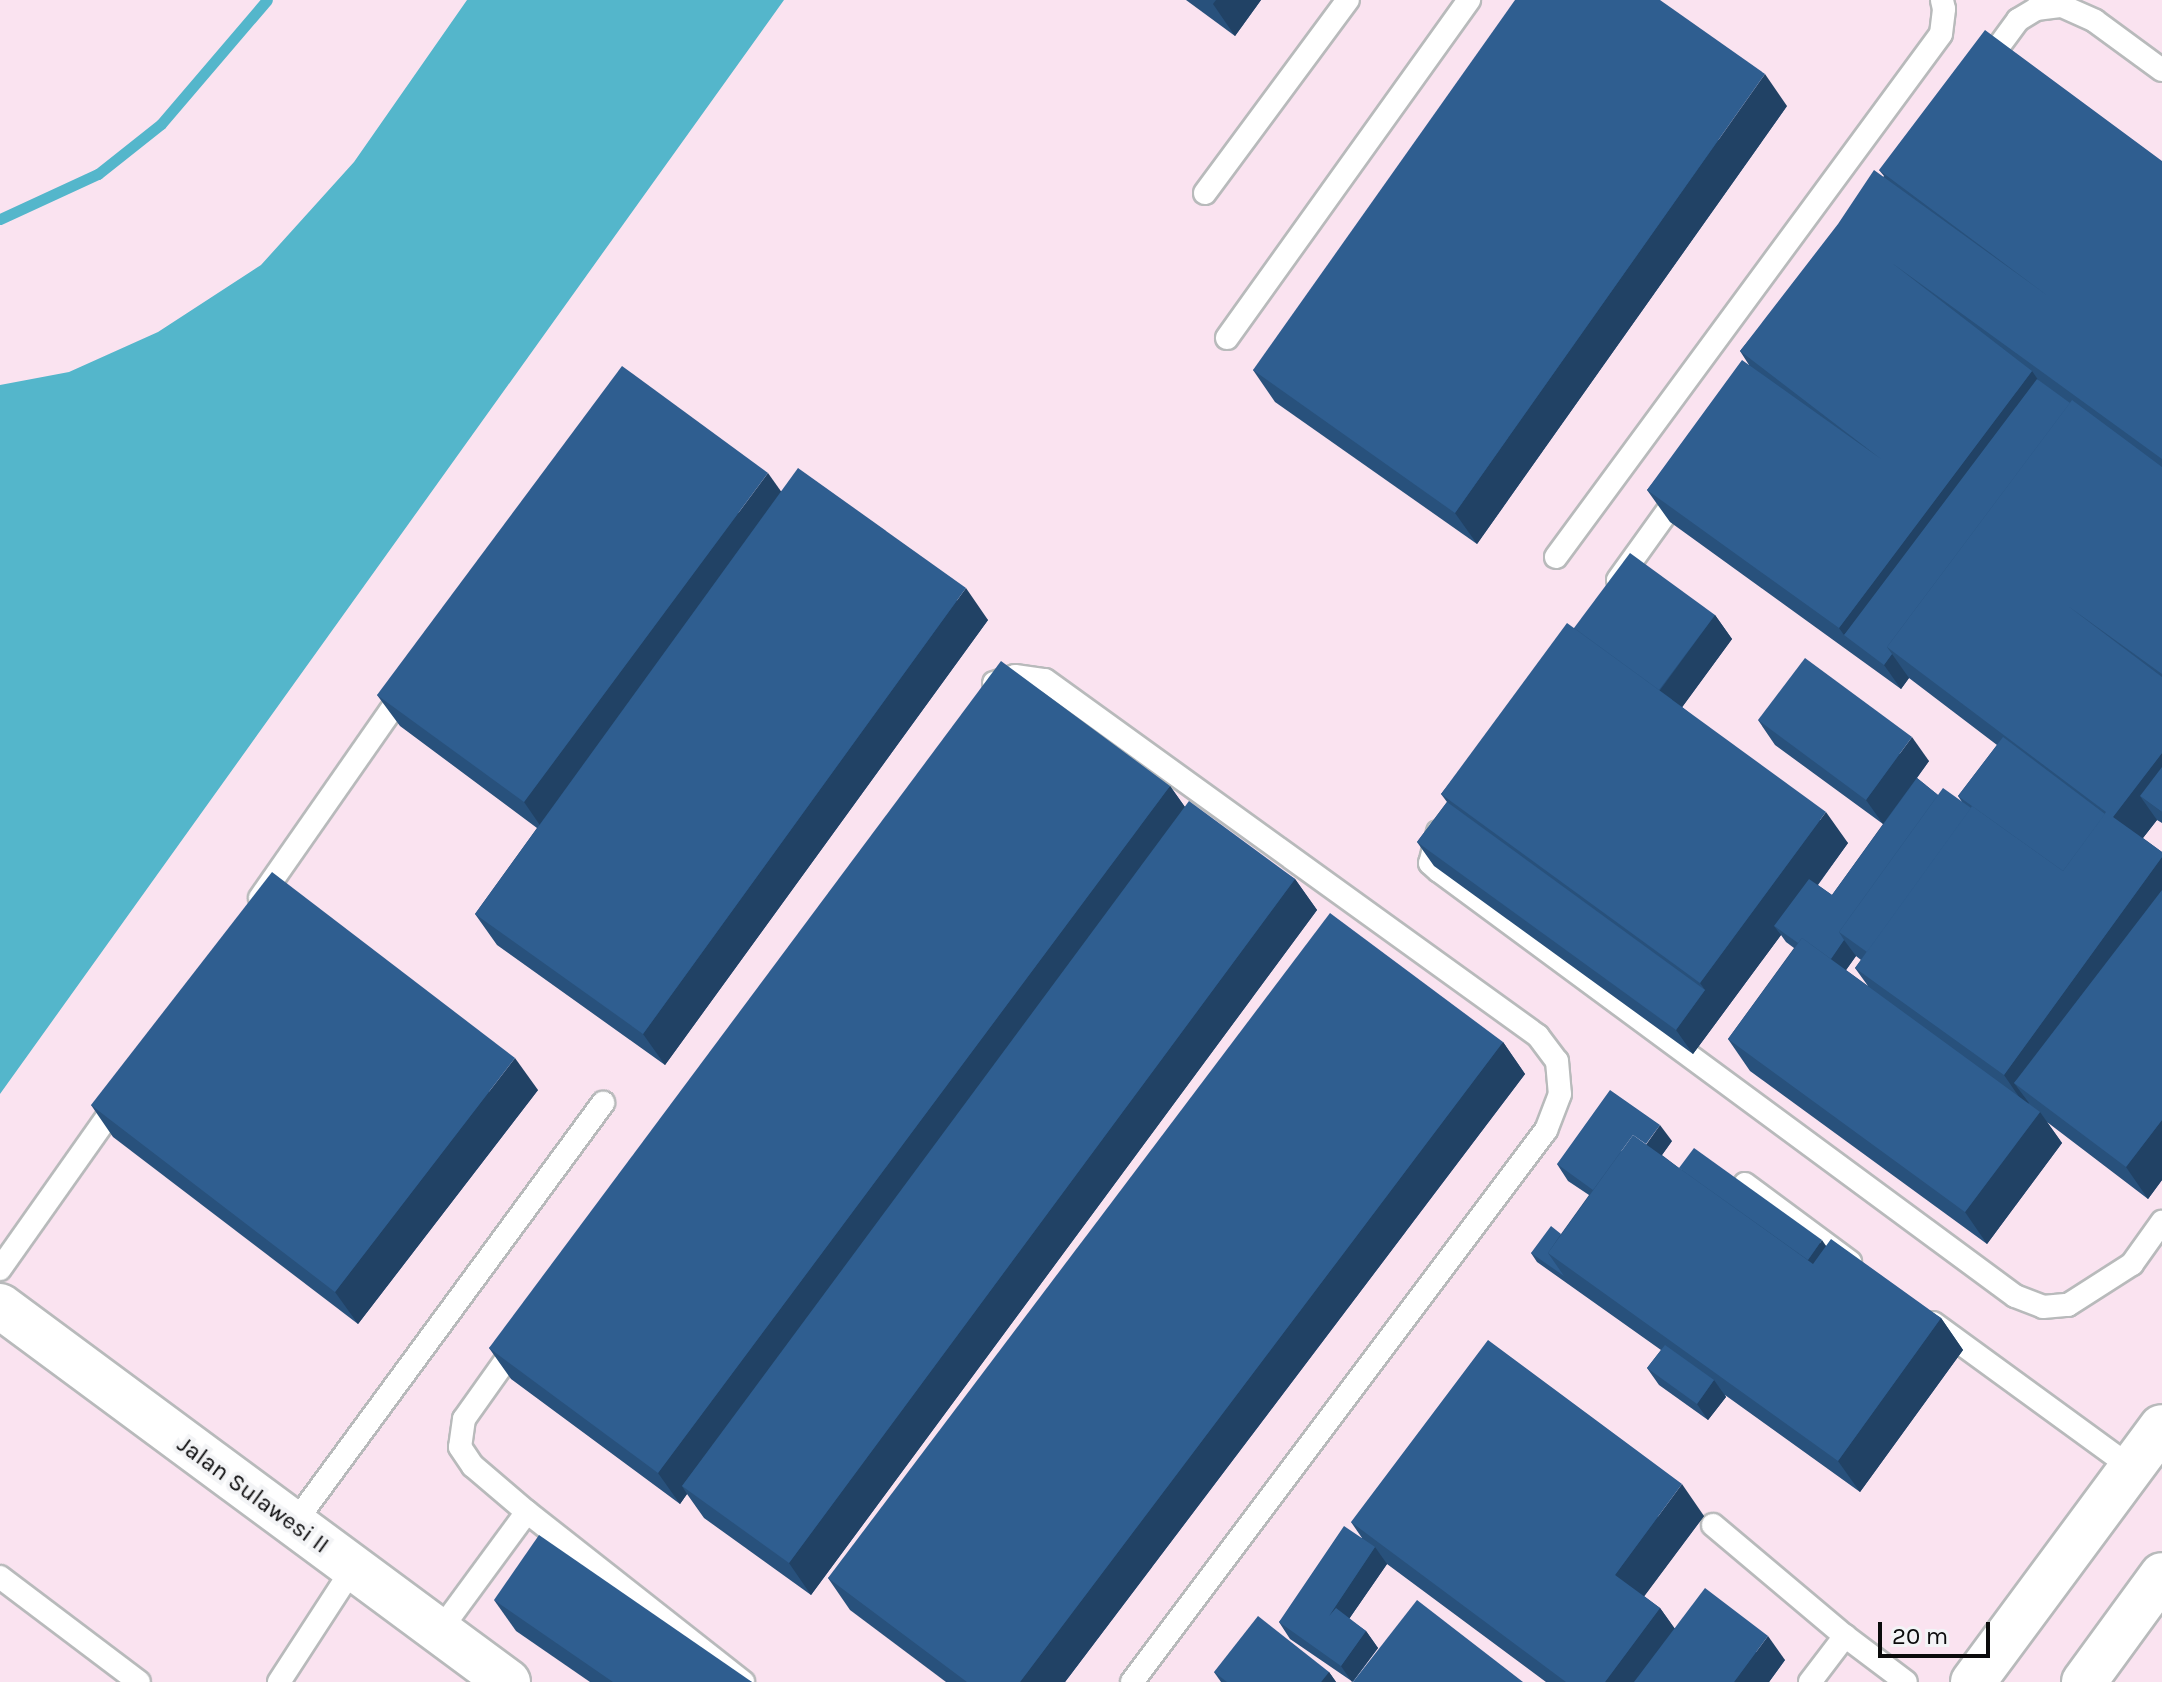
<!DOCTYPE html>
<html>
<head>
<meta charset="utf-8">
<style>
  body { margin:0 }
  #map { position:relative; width:2162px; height:1682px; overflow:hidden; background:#f3f4f6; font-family:Karla,sans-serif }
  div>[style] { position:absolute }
  .industrial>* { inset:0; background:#fae3f0 }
  .water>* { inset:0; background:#54b6cb }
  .stream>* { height:11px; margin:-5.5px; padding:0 5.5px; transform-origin:5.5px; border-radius:5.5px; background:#54b6cb }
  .roads { filter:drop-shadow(2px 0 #b8babb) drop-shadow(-2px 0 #b8babb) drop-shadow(0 2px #b8babb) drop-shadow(0 -2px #b8babb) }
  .lane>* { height:22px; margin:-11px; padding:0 11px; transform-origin:11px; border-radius:11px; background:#fff }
  .street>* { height:44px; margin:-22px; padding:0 22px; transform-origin:22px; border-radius:22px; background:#fff }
  .wall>* { inset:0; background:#28517c }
  .shaded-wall>* { inset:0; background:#214265 }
  .building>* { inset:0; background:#2f5e90 }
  span { translate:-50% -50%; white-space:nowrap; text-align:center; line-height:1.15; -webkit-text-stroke:8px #f3f4f6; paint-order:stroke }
  .street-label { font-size:24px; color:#0b0b0c }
  .scale { position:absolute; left:1878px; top:1622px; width:112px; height:36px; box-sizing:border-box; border:4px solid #0b0b0c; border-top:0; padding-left:10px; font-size:24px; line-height:28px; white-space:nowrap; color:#0b0b0c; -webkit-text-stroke:6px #f3f4f6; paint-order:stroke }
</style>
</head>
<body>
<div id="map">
  <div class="industrial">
    <i style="clip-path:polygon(0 0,2162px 0,2162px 1682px,0 1682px)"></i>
  </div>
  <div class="water">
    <i style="clip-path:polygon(467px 0,784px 0,0 1094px,0 385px,69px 372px,158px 332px,261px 265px,354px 162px)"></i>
  </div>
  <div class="stream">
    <i style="left:0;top:219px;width:108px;rotate:-24.7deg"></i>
    <i style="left:98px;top:174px;width:80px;rotate:-38.4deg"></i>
    <i style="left:161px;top:124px;width:163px;rotate:-49.5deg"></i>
  </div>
  <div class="roads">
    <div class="lane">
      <i style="left:1985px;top:65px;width:56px;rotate:-53.7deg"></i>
      <i style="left:2018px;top:20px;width:21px;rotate:-31deg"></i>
      <i style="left:2036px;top:9px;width:26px;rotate:-7deg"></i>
      <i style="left:2062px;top:6px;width:36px;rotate:24deg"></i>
      <i style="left:2095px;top:21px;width:83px;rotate:36.2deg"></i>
      <i style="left:1205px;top:193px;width:240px;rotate:-53.5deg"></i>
      <i style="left:1227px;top:338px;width:416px;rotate:-54.4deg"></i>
      <i style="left:1556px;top:557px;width:649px;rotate:-53.64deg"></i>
      <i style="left:1941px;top:34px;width:25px;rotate:-83deg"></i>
      <i style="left:1944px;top:9px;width:9px;rotate:-103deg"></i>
      <i style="left:1618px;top:580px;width:110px;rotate:-54.3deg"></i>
      <i style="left:994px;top:683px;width:22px;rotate:-18deg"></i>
      <i style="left:1015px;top:676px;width:30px;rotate:8deg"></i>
      <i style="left:1045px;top:680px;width:608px;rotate:35.83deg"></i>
      <i style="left:1538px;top:1036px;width:31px;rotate:53deg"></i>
      <i style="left:1557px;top:1061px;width:33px;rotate:85deg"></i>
      <i style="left:1560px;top:1094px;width:39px;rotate:111deg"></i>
      <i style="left:1546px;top:1130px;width:690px;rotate:126.87deg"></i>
      <i style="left:1438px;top:832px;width:32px;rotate:104deg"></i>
      <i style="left:1430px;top:863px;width:12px;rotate:42deg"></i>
      <i style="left:1439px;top:871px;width:716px;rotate:36.42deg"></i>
      <i style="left:2015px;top:1296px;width:30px;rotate:21deg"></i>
      <i style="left:2043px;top:1307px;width:25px;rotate:-5deg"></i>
      <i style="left:2068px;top:1305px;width:76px;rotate:-32.6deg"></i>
      <i style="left:2132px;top:1264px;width:52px;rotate:-54.5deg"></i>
      <i style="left:260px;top:898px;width:254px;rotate:-55.1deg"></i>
      <i style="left:1745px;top:1184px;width:131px;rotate:36.6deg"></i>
      <i style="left:0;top:1269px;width:207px;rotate:-54.8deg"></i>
      <i style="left:1933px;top:1323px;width:246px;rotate:36.1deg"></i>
      <i style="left:518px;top:1343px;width:93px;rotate:125.4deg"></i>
      <i style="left:464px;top:1419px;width:28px;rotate:98deg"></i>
      <i style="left:460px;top:1447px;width:23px;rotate:56deg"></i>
      <i style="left:473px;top:1466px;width:71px;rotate:40.4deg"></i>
      <i style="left:527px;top:1512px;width:275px;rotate:38.2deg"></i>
      <i style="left:293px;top:1525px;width:524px;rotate:-53.7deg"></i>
      <i style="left:1713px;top:1525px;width:172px;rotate:40.1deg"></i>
      <i style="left:1845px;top:1636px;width:76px;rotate:37deg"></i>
      <i style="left:0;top:1577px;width:174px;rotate:37.1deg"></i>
      <i style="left:438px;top:1633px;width:150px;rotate:-53.7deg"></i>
      <i style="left:279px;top:1682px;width:136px;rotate:-57deg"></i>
      <i style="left:1810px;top:1682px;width:58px;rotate:-52.7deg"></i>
    </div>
    <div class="street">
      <i style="left:0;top:1306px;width:632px;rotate:36.51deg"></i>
      <i style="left:1973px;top:1682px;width:317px;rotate:-53.5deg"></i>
      <i style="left:2084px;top:1682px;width:132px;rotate:-53.9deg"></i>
    </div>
  </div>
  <div class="wall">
    <i style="clip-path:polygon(1186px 0,1261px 0,1235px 36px)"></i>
    <i style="clip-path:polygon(1787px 106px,1477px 544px,1275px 402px,1253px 370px)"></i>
    <i style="clip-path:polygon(evenodd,2162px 161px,2162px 823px,2157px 820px,2143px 838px,2162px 852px,2162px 1180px,2148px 1199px,2047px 1122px,2062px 1143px,1987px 1244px,1750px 1071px,1728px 1039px,1794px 948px,1786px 942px,1781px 935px,1693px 1054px,1434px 866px,1417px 842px,1447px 802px,1441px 794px,1574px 628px,1715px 615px,1732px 639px,1682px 707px,1848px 843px,1818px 885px,1832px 895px,1883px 824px,1775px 745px,1758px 720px,1929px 761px,1917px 778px,1938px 795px,1962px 802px,1958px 796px,1997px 745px,1909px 678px,1901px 689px,1670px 522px,1647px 490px,1749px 365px,1740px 351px,1884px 176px,1879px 170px,2162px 161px,1856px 956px,1861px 960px,1855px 968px,1868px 986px,1846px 970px,1856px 956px)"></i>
    <i style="clip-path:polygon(781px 491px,988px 620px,665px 1065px,497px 945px,475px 914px,537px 828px,400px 726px,377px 695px)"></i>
    <i style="clip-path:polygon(1170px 786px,1185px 807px,1295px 879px,1317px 910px,811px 1595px,704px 1518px,687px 1494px,680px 1504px,511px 1379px,489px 1348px)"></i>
    <i style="clip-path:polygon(1503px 1042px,1525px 1074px,1065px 1682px,946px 1682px,850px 1610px,828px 1578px)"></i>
    <i style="clip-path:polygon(538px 1090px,358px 1324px,113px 1137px,91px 1105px)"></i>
    <i style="clip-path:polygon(1672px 1141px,1662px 1155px,1679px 1168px,1826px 1246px,1941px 1318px,1963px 1350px,1860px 1492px,1725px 1395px,1726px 1397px,1708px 1420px,1659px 1385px,1647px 1368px,1661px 1350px,1537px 1262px,1531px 1253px,1561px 1234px,1589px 1195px,1568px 1181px,1557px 1164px)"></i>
    <i style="clip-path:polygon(1704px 1516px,1644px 1596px,1660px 1608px,1674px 1628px,1785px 1660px,1769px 1682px,1546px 1682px,1387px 1564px,1349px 1619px,1366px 1631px,1378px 1648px,1353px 1682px,1290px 1639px,1279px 1622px,1362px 1538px,1351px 1522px)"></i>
    <i style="clip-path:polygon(494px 1600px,752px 1682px,590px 1682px,516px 1631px)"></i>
    <i style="clip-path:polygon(1214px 1672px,1329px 1672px,1336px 1682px,1221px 1682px)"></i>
  </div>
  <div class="shaded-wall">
    <i style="clip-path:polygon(1216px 0,1261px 0,1235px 36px,1213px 4px)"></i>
    <i style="clip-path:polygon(1765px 74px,1787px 106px,1477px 544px,1455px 513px)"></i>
    <i style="clip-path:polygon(2032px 371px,2054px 403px,1844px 635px,1839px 628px)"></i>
    <i style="clip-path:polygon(768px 473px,790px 504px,546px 834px,524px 802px)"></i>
    <i style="clip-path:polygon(966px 588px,988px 620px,665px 1065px,643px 1034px)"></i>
    <i style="clip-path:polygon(1715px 615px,1732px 639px,1675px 717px,1658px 693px)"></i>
    <i style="clip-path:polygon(1892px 654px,1909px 678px,1901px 689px,1884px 665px)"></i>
    <i style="clip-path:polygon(1912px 737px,1929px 761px,1883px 824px,1866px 800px)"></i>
    <i style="clip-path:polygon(2162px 753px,2162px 812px,2140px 796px,2157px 820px,2135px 848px,2113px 817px)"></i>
    <i style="clip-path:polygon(1170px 786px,1192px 817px,682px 1486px,687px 1494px,680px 1504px,658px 1473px)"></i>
    <i style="clip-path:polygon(1826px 812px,1848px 843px,1783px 932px,1774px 926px,1781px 935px,1693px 1054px,1676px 1030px,1705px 990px,1700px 983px)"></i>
    <i style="clip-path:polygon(2162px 857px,2162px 919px,2014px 1083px,2029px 1103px,2026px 1107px,2004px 1075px)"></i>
    <i style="clip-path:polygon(1295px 879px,1317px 910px,811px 1595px,789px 1563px)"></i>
    <i style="clip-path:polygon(1844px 940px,1856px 956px,1839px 980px,1827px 964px)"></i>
    <i style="clip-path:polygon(1503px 1042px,1525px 1074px,1065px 1682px,1020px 1682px)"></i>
    <i style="clip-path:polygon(515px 1058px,538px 1090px,358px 1324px,335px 1292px)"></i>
    <i style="clip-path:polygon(2040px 1112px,2062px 1143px,1987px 1244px,1965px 1212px)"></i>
    <i style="clip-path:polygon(2162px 1120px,2162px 1180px,2148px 1199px,2126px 1167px)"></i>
    <i style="clip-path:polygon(1660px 1125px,1672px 1141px,1618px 1216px,1607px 1200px)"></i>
    <i style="clip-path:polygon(1822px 1240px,1833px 1256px,1816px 1282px,1804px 1265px)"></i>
    <i style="clip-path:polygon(1941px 1318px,1963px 1350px,1860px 1492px,1838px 1461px)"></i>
    <i style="clip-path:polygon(1714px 1380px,1726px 1397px,1708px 1420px,1697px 1404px)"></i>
    <i style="clip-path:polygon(1682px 1484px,1704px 1516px,1637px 1606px,1615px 1575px)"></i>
    <i style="clip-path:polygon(1375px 1547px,1387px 1564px,1340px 1632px,1329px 1616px)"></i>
    <i style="clip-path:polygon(1660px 1608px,1683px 1640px,1651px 1682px,1605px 1682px)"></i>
    <i style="clip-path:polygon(1366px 1631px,1378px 1648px,1352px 1682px,1341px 1666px)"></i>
    <i style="clip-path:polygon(1768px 1636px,1785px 1660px,1769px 1682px,1734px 1682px)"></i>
    <i style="clip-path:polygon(1329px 1672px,1336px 1682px,1321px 1682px)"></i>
  </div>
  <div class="building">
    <i style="clip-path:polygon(1515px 0,1660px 0,1765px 74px,1455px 513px,1253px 370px)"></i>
    <i style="clip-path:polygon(1985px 30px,2162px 161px,2162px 459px,1892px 263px,2032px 371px,1839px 628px,1647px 490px,1742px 360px,1881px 459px,1740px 351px,1838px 224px,1874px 170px,2048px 296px,1879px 170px)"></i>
    <i style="clip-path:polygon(622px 366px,768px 473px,524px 802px,377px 695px)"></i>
    <i style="clip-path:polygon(2037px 379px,2070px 403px,1887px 647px,1892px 654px,1884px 665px,1844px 635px)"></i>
    <i style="clip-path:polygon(2072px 400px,2162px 467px,2162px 674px,2068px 606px,2162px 677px,2162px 753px,2113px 817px,2162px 852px,2162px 857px,2004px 1075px,1855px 968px,1972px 806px,2063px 871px,2106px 812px,1887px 647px)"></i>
    <i style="clip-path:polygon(798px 468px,966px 588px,643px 1034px,475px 914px)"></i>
    <i style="clip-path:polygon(1630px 553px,1715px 615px,1659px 690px,1574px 628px)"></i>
    <i style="clip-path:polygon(1567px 623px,1826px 812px,1700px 983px,1441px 794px)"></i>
    <i style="clip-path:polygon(1805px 658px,1912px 737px,1866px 800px,1758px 720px)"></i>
    <i style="clip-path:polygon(1001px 661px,1170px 786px,658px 1473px,489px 1348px)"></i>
    <i style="clip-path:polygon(2003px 737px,2105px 814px,2063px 871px,1958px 796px)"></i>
    <i style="clip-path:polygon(2162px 767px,2162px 812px,2140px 796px)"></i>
    <i style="clip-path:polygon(1917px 778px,1938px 795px,1839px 932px,1844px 940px,1831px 959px,1802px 938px,1798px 943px,1774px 926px,1809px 879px,1832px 895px)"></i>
    <i style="clip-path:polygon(1943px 788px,1971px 808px,1867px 952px,1839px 932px)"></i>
    <i style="clip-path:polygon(1189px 801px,1295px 879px,789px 1563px,682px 1486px)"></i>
    <i style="clip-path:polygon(1447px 802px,1705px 990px,1676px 1030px,1417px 842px)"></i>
    <i style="clip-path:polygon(272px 872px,515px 1058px,335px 1292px,91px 1105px)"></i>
    <i style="clip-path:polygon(2162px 890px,2162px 1120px,2126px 1167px,2014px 1083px)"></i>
    <i style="clip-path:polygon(1330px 913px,1503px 1042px,1020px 1682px,967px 1682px,828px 1578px)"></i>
    <i style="clip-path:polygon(1802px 938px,2040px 1112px,1965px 1212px,1728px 1039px)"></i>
    <i style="clip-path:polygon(1610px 1090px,1660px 1125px,1646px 1144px,1633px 1135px,1593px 1190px,1557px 1164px)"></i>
    <i style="clip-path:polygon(1633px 1135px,1813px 1264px,1831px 1239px,1941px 1318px,1838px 1461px,1548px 1253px)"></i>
    <i style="clip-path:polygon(1694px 1148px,1822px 1240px,1808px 1260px,1679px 1168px)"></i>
    <i style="clip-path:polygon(1551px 1226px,1561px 1234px,1548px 1253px,1564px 1276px,1531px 1253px)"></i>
    <i style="clip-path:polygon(1488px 1340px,1682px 1484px,1615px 1575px,1660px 1608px,1605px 1682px,1566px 1682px,1351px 1522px)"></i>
    <i style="clip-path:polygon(1665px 1345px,1714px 1380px,1697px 1404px,1647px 1368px)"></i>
    <i style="clip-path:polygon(1344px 1526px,1375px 1547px,1329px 1616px,1336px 1608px,1366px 1631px,1341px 1666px,1279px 1622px)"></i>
    <i style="clip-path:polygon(539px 1535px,752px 1682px,613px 1682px,494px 1600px)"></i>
    <i style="clip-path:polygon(1705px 1588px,1768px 1636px,1734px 1682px,1634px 1682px)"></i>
    <i style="clip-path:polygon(1417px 1600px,1523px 1682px,1353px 1682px)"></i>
    <i style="clip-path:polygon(1258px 1616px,1329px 1672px,1321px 1682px,1227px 1682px,1214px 1672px)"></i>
  </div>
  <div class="street-label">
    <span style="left:253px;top:1495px;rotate:36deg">Jalan Sulawesi II</span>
  </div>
  <div class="scale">20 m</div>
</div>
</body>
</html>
